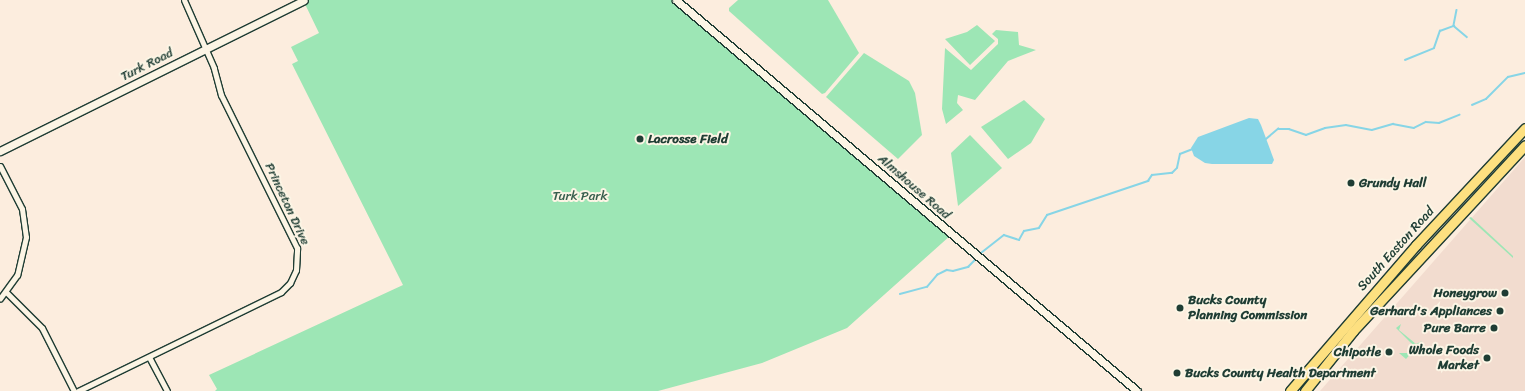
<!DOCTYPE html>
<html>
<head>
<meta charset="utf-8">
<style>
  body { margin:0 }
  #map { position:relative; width:1525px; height:391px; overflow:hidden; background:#fcedde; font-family:Sriracha,sans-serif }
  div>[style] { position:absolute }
  .built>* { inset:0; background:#f2dccf }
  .green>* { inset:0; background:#9de6b5 }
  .water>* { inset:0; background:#87d5e6 }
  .stream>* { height:1.5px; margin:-0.75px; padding:0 0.75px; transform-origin:0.75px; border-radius:0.75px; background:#87d5e6 }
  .roads { filter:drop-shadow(1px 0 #1f3d34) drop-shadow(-1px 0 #1f3d34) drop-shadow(0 1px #1f3d34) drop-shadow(0 -1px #1f3d34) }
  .street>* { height:5px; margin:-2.5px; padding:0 2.5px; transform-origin:2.5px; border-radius:2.5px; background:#fcf5e5 }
  .secondary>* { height:7px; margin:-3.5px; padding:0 3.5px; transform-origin:3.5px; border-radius:3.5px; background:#fcf5e5 }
  .highway>* { height:9px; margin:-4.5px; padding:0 4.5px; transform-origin:4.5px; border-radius:4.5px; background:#fde080 }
  .dots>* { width:11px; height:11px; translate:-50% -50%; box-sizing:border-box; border:2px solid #fcf5e5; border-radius:50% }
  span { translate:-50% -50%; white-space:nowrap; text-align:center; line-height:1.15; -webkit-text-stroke:4px #fcf5e5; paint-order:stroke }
  .street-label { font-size:13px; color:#1f3d34 }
  .poi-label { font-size:13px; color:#1f3d34; font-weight:700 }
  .left { translate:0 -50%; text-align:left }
  .right { translate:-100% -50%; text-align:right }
  .park-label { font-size:13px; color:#385f4e }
</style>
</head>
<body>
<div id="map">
  <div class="built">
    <i style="clip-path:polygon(1525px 157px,1525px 391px,1320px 391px)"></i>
  </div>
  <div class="green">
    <i style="clip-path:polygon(309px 0,676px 0,951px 235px,847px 328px,762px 363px,658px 391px,215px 391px,217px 389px,209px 375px,403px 285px,292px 64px,298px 61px,291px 47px,319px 33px,304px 2px)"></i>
    <i style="clip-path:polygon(738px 0,828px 0,859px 53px,825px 93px,822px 94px,729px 11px,729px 8px)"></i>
    <i style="clip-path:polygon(977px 25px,995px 41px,970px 65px,945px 39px,967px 32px)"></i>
    <i style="clip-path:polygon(996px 30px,1018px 32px,1019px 45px,1036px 50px,1008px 61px,975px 100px,958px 95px,957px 103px,963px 110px,946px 124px,942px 109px,945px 48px,971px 70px,998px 44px,998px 39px,992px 34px)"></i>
    <i style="clip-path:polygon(864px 53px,909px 81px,915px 93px,922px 135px,898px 159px,826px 97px)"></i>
    <i style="clip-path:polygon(1024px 100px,1045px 119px,1031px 143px,1008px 159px,981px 127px)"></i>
    <i style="clip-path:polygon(970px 135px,1002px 168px,958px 206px,951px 153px)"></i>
    <i style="clip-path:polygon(1471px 217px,1513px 256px,1513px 258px,1469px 218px)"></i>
    <i style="clip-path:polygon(1401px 324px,1399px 330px,1416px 344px,1422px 341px,1406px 359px,1399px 353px,1407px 353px,1412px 344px,1396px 328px)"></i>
  </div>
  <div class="water">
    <i style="clip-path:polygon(1249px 118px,1258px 119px,1261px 125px,1274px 160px,1272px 164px,1212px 164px,1205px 163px,1194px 156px,1191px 148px,1198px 137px)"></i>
  </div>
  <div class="stream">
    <i style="left:1457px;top:10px;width:16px;rotate:101deg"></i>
    <i style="left:1454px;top:26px;width:17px;rotate:40deg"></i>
    <i style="left:1405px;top:60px;width:31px;rotate:-22deg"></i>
    <i style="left:1434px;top:48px;width:18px;rotate:-71deg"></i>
    <i style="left:1440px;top:31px;width:15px;rotate:-20deg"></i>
    <i style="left:1472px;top:105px;width:15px;rotate:-23deg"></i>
    <i style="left:1486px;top:99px;width:31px;rotate:-45deg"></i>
    <i style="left:1508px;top:77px;width:17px;rotate:-13deg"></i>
    <i style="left:1266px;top:139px;width:16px;rotate:-40deg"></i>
    <i style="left:1278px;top:129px;width:11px"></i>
    <i style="left:1289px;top:129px;width:18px;rotate:19deg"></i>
    <i style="left:1306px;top:135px;width:20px;rotate:-20deg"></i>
    <i style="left:1325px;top:128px;width:21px;rotate:-8deg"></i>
    <i style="left:1346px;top:125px;width:26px;rotate:11deg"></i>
    <i style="left:1372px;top:130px;width:22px;rotate:-16deg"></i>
    <i style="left:1393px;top:124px;width:21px;rotate:11deg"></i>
    <i style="left:1414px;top:128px;width:13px;rotate:-27deg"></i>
    <i style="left:1426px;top:122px;width:13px;rotate:4deg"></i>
    <i style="left:1439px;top:123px;width:22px;rotate:-22deg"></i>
    <i style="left:981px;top:253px;width:29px;rotate:-38deg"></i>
    <i style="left:1004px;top:235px;width:16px;rotate:18deg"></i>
    <i style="left:1019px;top:240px;width:10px;rotate:-61deg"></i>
    <i style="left:1024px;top:231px;width:15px;rotate:-11deg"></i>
    <i style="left:1039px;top:228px;width:15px;rotate:-58deg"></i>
    <i style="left:1047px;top:215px;width:107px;rotate:-18.6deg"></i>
    <i style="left:1148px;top:181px;width:7px;rotate:-56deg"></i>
    <i style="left:1152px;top:175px;width:20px;rotate:-6deg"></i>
    <i style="left:1172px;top:173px;width:7px;rotate:-45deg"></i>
    <i style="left:1177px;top:168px;width:14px;rotate:-78deg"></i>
    <i style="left:1180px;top:154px;width:14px;rotate:-21deg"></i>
    <i style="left:900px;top:294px;width:28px;rotate:-15deg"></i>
    <i style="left:927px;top:287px;width:16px;rotate:-50deg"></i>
    <i style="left:937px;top:275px;width:11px;rotate:-27deg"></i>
    <i style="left:947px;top:270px;width:6px;rotate:9deg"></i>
    <i style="left:953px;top:271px;width:16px;rotate:-15deg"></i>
    <i style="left:968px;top:267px;width:10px;rotate:-45deg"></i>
  </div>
  <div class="roads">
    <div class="street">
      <i style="left:0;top:166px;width:48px;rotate:62.9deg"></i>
      <i style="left:22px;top:209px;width:28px;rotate:82deg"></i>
      <i style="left:26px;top:237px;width:39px;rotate:103deg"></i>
      <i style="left:17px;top:275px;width:29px;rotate:126deg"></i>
      <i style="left:6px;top:292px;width:51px;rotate:45deg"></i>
      <i style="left:42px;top:328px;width:71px;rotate:63.1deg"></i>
      <i style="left:149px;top:357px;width:38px;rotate:62deg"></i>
      <i style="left:78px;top:391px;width:226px;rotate:-26deg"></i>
      <i style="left:281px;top:292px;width:13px;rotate:-45deg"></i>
      <i style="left:290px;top:283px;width:14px;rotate:-65deg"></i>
      <i style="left:296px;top:270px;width:22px;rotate:-87deg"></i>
      <i style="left:297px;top:248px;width:171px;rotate:-116.4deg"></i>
      <i style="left:221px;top:95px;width:28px;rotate:-105deg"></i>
      <i style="left:214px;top:68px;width:74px;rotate:-113.8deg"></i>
    </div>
    <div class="secondary">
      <i style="left:676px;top:0;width:604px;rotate:40.3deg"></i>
      <i style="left:0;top:151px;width:339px;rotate:-26.4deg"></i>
    </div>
    <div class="highway">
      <i style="left:1290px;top:391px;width:193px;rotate:-49.2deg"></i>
      <i style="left:1416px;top:245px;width:160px;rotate:-47deg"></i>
      <i style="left:1305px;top:391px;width:77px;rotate:-51.3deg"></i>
      <i style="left:1353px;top:331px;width:253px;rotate:-47.2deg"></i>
    </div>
  </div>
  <div class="dots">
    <i style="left:640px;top:139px;background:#1f3d34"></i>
    <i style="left:1351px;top:183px;background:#1f3d34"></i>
    <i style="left:1505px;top:293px;background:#1f3d34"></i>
    <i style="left:1180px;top:308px;background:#1f3d34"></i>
    <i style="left:1500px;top:311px;background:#1f3d34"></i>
    <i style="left:1494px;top:328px;background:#1f3d34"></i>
    <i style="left:1389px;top:352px;background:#1f3d34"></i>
    <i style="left:1487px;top:358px;background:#1f3d34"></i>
    <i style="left:1177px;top:373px;background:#1f3d34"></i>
  </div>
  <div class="street-label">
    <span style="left:147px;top:65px;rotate:-27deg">Turk Road</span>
    <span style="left:914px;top:187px;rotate:41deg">Almshouse Road</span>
    <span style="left:287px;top:204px;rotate:65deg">Princeton Drive</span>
    <span style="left:1396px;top:249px;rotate:-48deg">South Easton Road</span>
  </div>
  <div class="poi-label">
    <span class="left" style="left:648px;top:139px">Lacrosse Field</span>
    <span class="left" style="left:1359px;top:183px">Grundy Hall</span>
    <span class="right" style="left:1497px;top:293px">Honeygrow</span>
    <span class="left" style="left:1188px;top:308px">Bucks County<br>Planning Commission</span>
    <span class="right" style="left:1492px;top:311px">Gerhard's Appliances</span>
    <span class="right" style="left:1486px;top:328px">Pure Barre</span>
    <span class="right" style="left:1479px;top:358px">Whole Foods<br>Market</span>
    <span class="right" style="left:1381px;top:352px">Chipotle</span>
    <span class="left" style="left:1185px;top:373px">Bucks County Health Department</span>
  </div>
  <div class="park-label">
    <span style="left:580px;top:196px">Turk Park</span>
  </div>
</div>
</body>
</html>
